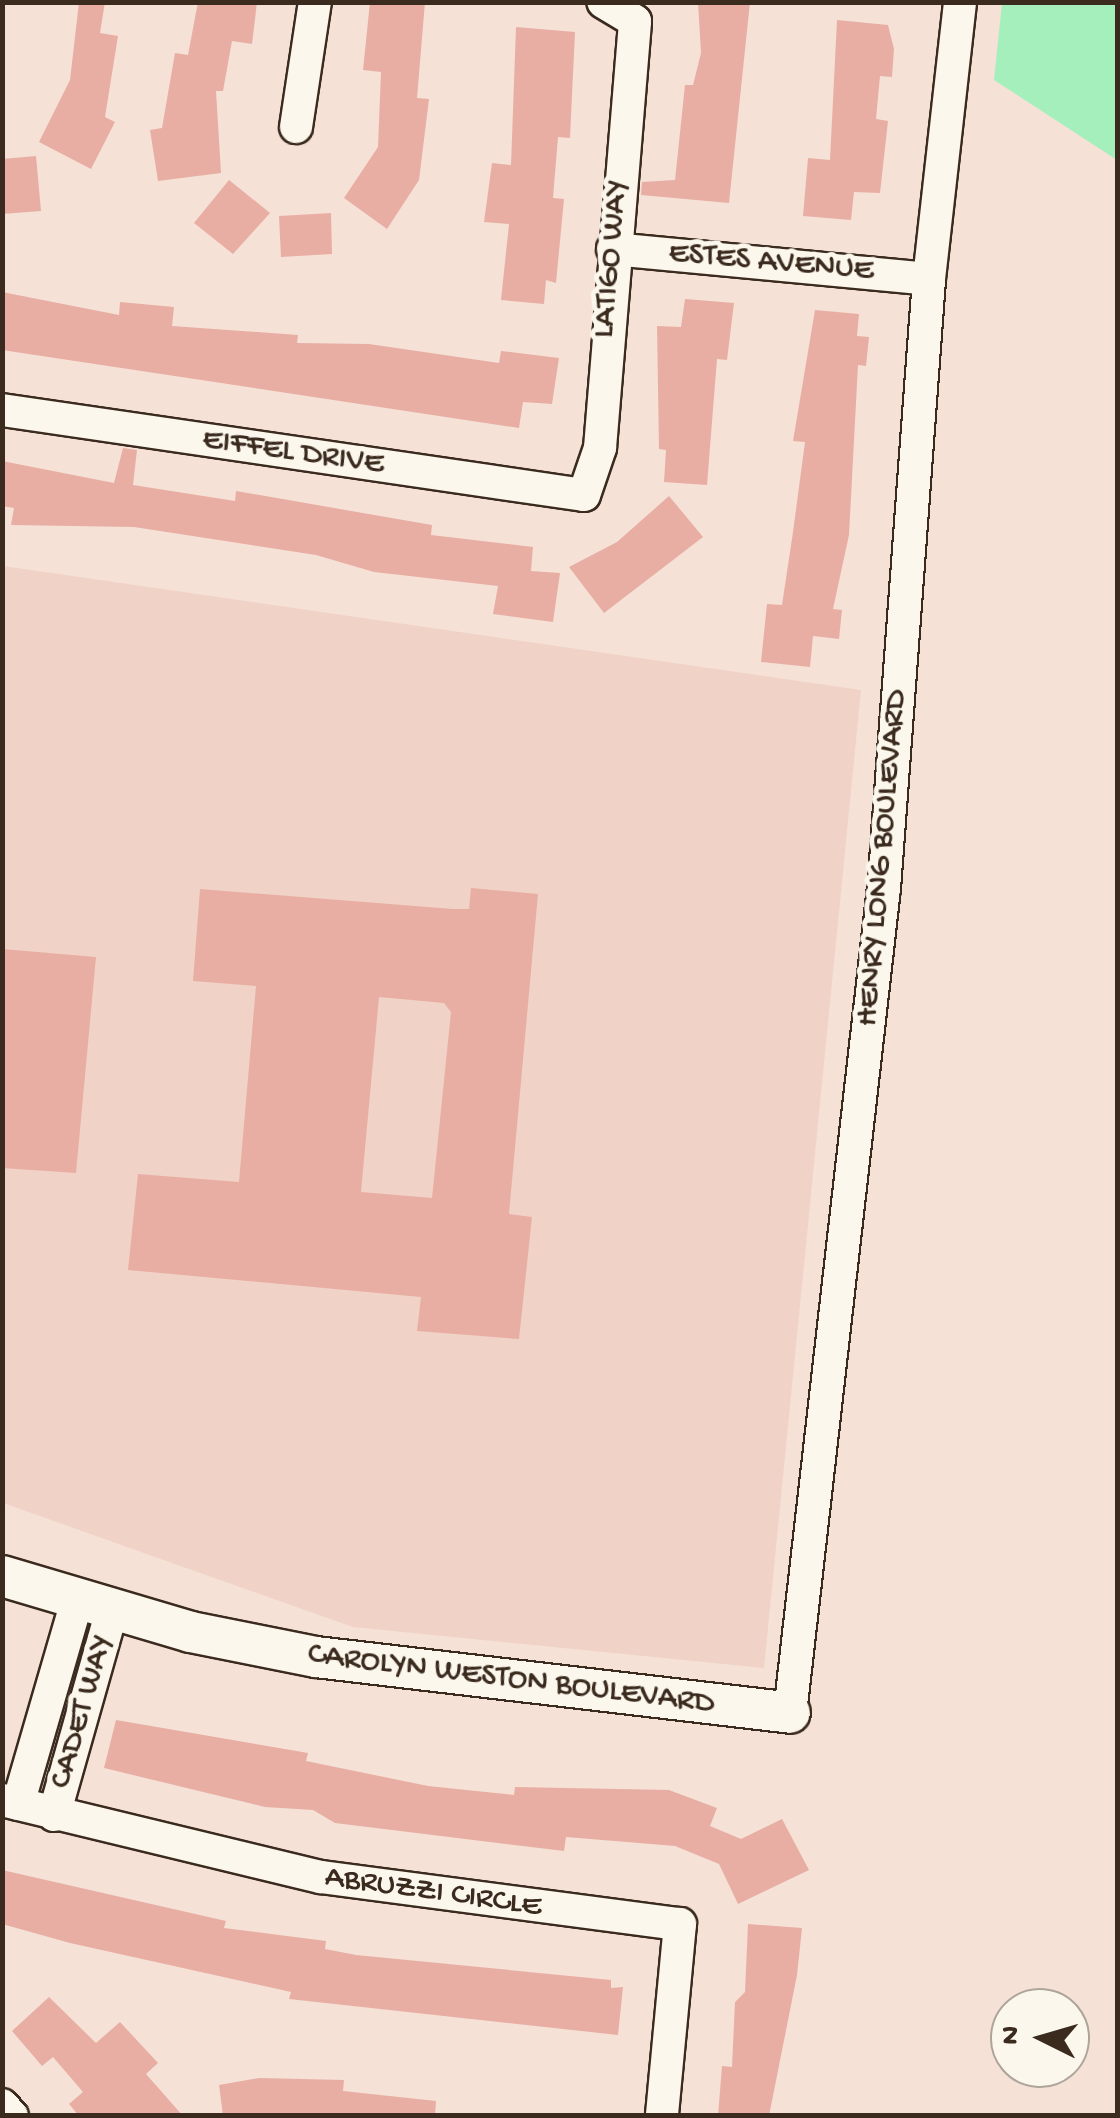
<!DOCTYPE html>
<html>
<head>
<meta charset="utf-8">
<style>
  body { margin:0 }
  #map { position:relative; width:1120px; height:2118px; overflow:hidden; background:#f5e1d6; font-family:"Gochi Hand",sans-serif }
  div>[style] { position:absolute }
  .built>* { inset:0; background:#f1d2c7 }
  .green>* { inset:0; background:#a5efbd }
  .building>* { inset:0; background:#e8aea4 }
  .roads { filter:drop-shadow(2px 0 #3b2a1e) drop-shadow(-2px 0 #3b2a1e) drop-shadow(0 2px #3b2a1e) drop-shadow(0 -2px #3b2a1e) }
  .minor>* { height:32px; margin:-16px; padding:0 16px; transform-origin:16px; border-radius:16px; background:#fbf7ec }
  .tertiary>* { height:40px; margin:-20px; padding:0 20px; transform-origin:20px; border-radius:20px; background:#fbf7ec }
  span { translate:-50% -50%; white-space:nowrap; text-align:center; line-height:1.15; -webkit-text-stroke:10px #fbf7ec; paint-order:stroke }
  .street-label { font-size:32px; color:#3b2a1e }
  .frame { position:absolute; inset:0; border:5px solid #3b2a1e; pointer-events:none }
  .north { position:absolute; left:990px; top:1988px; width:100px; height:100px; box-sizing:border-box; background:#fbf7ec; border:2px solid #aea59a; border-radius:50%; rotate:275deg; font-size:28px; font-weight:700; line-height:40px; text-align:center; color:#3b2a1e }
  .north::after { content:''; display:block; margin:auto; width:35px; height:45px; background:#3b2a1e; clip-path:polygon(50% 0,100% 100%,50% 72%,0 100%) }
</style>
</head>
<body>
<div id="map">
  <div class="built">
    <i style="clip-path:polygon(3px 566px,861px 690px,764px 1668px,353px 1627px,3px 1503px)"></i>
  </div>
  <div class="green">
    <i style="clip-path:polygon(1002px 3px,1117px 3px,1117px 160px,994px 80px)"></i>
  </div>
  <div class="building">
    <i style="clip-path:polygon(79px 2px,105px 2px,100px 33px,118px 36px,105px 117px,115px 122px,91px 169px,39px 142px,70px 80px)"></i>
    <i style="clip-path:polygon(198px 2px,257px 2px,252px 44px,232px 41px,223px 91px,216px 91px,221px 173px,158px 181px,150px 130px,162px 128px,175px 53px,188px 55px)"></i>
    <i style="clip-path:polygon(370px 2px,425px 2px,417px 98px,429px 99px,419px 180px,387px 229px,344px 198px,378px 147px,381px 72px,363px 70px)"></i>
    <i style="clip-path:polygon(698px 2px,750px 2px,729px 203px,641px 195px,642px 182px,675px 180px,685px 85px,693px 85px,701px 53px)"></i>
    <i style="clip-path:polygon(837px 20px,888px 25px,894px 49px,892px 77px,880px 76px,876px 119px,888px 121px,880px 193px,854px 192px,851px 220px,803px 216px,808px 158px,830px 160px)"></i>
    <i style="clip-path:polygon(516px 27px,575px 32px,570px 138px,558px 137px,553px 198px,564px 199px,556px 283px,546px 280px,544px 304px,501px 300px,509px 224px,484px 222px,492px 163px,511px 165px)"></i>
    <i style="clip-path:polygon(36px 156px,41px 211px,2px 214px,2px 159px)"></i>
    <i style="clip-path:polygon(229px 180px,270px 213px,233px 254px,194px 223px)"></i>
    <i style="clip-path:polygon(331px 213px,332px 254px,281px 257px,279px 216px)"></i>
    <i style="clip-path:polygon(2px 292px,119px 315px,120px 302px,174px 307px,172px 326px,298px 335px,297px 343px,369px 344px,499px 363px,501px 351px,559px 358px,552px 404px,523px 402px,519px 428px,2px 350px)"></i>
    <i style="clip-path:polygon(685px 299px,734px 303px,727px 360px,717px 359px,707px 485px,664px 482px,666px 450px,659px 449px,657px 326px,681px 327px)"></i>
    <i style="clip-path:polygon(815px 310px,859px 314px,857px 336px,869px 337px,866px 366px,858px 365px,849px 535px,833px 609px,842px 610px,839px 639px,813px 636px,810px 667px,761px 662px,767px 604px,782px 605px,793px 532px,805px 442px,793px 441px)"></i>
    <i style="clip-path:polygon(123px 448px,137px 450px,133px 485px,235px 501px,236px 491px,432px 525px,431px 535px,533px 547px,531px 571px,560px 573px,553px 622px,493px 614px,498px 586px,374px 572px,316px 555px,134px 527px,11px 525px,14px 508px,2px 506px,2px 461px,114px 483px)"></i>
    <i style="clip-path:polygon(669px 496px,703px 537px,604px 613px,569px 567px,617px 542px)"></i>
    <i style="clip-path:polygon(evenodd,471px 888px,538px 894px,509px 1214px,532px 1217px,519px 1339px,417px 1331px,421px 1297px,128px 1270px,138px 1174px,239px 1182px,256px 986px,193px 981px,200px 889px,453px 909px,469px 909px,471px 888px,379px 997px,444px 1003px,451px 1012px,432px 1198px,361px 1192px,379px 997px)"></i>
    <i style="clip-path:polygon(2px 949px,96px 957px,76px 1173px,2px 1168px)"></i>
    <i style="clip-path:polygon(116px 1720px,308px 1753px,306px 1761px,428px 1786px,514px 1795px,515px 1787px,669px 1790px,717px 1808px,710px 1826px,741px 1839px,782px 1819px,809px 1870px,738px 1904px,719px 1864px,675px 1846px,566px 1837px,564px 1851px,335px 1823px,313px 1810px,265px 1807px,104px 1768px)"></i>
    <i style="clip-path:polygon(2px 1870px,226px 1921px,224px 1928px,326px 1941px,325px 1949px,356px 1955px,611px 1980px,611px 1988px,623px 1987px,618px 2035px,289px 1999px,291px 1992px,70px 1943px,2px 1924px)"></i>
    <i style="clip-path:polygon(748px 1924px,802px 1928px,797px 1975px,769px 2116px,718px 2116px,722px 2066px,732px 2067px,735px 2002px,745px 1992px)"></i>
    <i style="clip-path:polygon(49px 1997px,96px 2043px,120px 2022px,158px 2063px,146px 2074px,183px 2116px,79px 2116px,69px 2104px,83px 2092px,53px 2057px,42px 2066px,12px 2031px)"></i>
    <i style="clip-path:polygon(259px 2078px,344px 2080px,343px 2091px,436px 2101px,435px 2116px,223px 2116px,219px 2085px)"></i>
  </div>
  <div class="roads">
    <div class="minor">
      <i style="left:296px;top:127px;width:126px;rotate:-81.4deg"></i>
      <i style="left:613px;top:249px;width:317px;rotate:5.4deg"></i>
      <i style="left:2px;top:410px;width:588px;rotate:8.31deg"></i>
      <i style="left:584px;top:495px;width:50px;rotate:-71.2deg"></i>
      <i style="left:600px;top:448px;width:428px;rotate:-85.3deg"></i>
      <i style="left:635px;top:21px;width:37px;rotate:-149deg"></i>
      <i style="left:790px;top:1713px;width:830px;rotate:-83.5deg"></i>
      <i style="left:884px;top:888px;width:611px;rotate:-85.77deg"></i>
      <i style="left:929px;top:279px;width:279px;rotate:-83.6deg"></i>
      <i style="left:2px;top:1800px;width:328px;rotate:13.6deg"></i>
      <i style="left:321px;top:1877px;width:362px;rotate:7.5deg"></i>
      <i style="left:680px;top:1924px;width:193px;rotate:95.4deg"></i>
      <i style="left:18px;top:1804px;width:211px;rotate:-73.8deg"></i>
      <i style="left:54px;top:1815px;width:213px;rotate:-74.2deg"></i>
      <i style="left:2px;top:2105px;width:15px;rotate:48deg"></i>
    </div>
    <div class="tertiary">
      <i style="left:2px;top:1576px;width:197px;rotate:16.5deg"></i>
      <i style="left:191px;top:1632px;width:127px;rotate:11.3deg"></i>
      <i style="left:316px;top:1657px;width:477px;rotate:6.7deg"></i>
    </div>
  </div>
  <div class="street-label">
    <span style="left:612px;top:259px;rotate:-85deg">LATIGO WAY</span>
    <span style="left:771px;top:263px;rotate:5deg">ESTES AVENUE</span>
    <span style="left:293px;top:453px;rotate:8deg">EIFFEL DRIVE</span>
    <span style="left:883px;top:858px;rotate:-85deg">HENRY LONG BOULEVARD</span>
    <span style="left:511px;top:1680px;rotate:7deg">CAROLYN WESTON BOULEVARD</span>
    <span style="left:83px;top:1712px;rotate:-74deg">CADET WAY</span>
    <span style="left:433px;top:1893px;rotate:8deg">ABRUZZI CIRCLE</span>
  </div>
  <div class="frame"></div>
  <div class="north">N</div>
</div>
</body>
</html>
